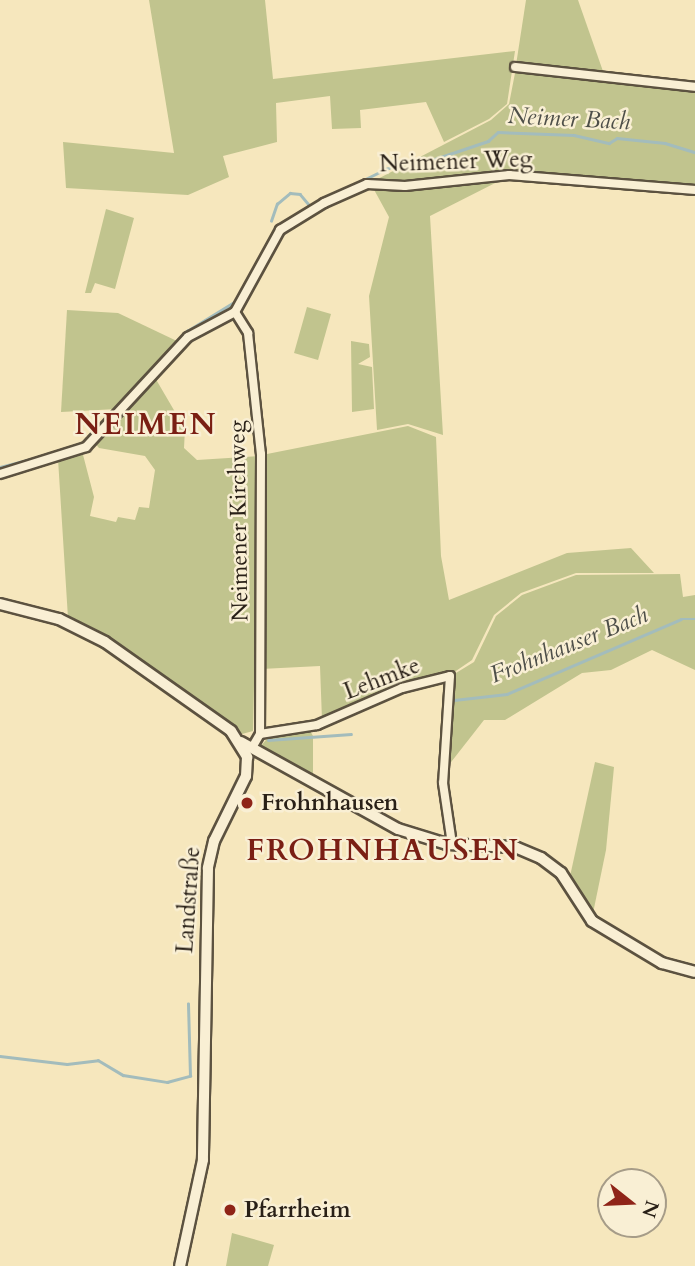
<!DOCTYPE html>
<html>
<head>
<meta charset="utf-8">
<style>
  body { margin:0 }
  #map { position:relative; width:695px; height:1266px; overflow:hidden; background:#f6e7bd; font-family:Cardo,serif }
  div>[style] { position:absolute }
  .green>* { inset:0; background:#c1c48e }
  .stream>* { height:2.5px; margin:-1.25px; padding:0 1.25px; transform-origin:1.25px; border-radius:1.25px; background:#a3bcbc }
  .roads { filter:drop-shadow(2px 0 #5c5240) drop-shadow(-2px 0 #5c5240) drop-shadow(0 2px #5c5240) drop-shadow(0 -2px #5c5240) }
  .street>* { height:8px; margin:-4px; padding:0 4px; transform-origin:4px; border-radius:4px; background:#f9efd4 }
  .secondary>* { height:10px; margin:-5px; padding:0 5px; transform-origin:5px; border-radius:5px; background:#f9efd4 }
  .dots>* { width:19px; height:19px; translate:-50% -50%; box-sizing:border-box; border:4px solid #f9efd4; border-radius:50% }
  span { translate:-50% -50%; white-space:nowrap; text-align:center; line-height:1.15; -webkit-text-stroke:5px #f9efd4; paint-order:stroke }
  .street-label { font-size:23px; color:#292017 }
  .poi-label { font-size:23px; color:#292017; font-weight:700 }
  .left { translate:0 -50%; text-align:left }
  .water-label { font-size:24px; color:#4e4f49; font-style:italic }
  .district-label { font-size:30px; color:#7a1f14; font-weight:700; letter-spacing:2px }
  .north { position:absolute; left:597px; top:1168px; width:70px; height:70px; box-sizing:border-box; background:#f9efd4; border:2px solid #a69c88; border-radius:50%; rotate:108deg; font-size:19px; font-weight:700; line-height:28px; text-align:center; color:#292017 }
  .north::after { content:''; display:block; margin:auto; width:24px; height:32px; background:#8f2418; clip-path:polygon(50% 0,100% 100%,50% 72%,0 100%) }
</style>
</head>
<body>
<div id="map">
  <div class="green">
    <i style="clip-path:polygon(149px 0,265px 0,273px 79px,515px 51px,507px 104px,489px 119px,444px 142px,426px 102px,360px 110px,361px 128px,332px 129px,330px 96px,276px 103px,277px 142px,223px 156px,229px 177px,188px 195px,66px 188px,63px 142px,174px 153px)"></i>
    <i style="clip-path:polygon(526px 0,578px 0,605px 77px,516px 65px)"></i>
    <i style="clip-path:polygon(516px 68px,695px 88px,695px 189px,508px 174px,404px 184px,370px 183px,491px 120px,509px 104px)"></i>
    <i style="clip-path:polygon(509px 176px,430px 216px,443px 435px,408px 424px,377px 430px,369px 296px,389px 217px,372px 186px)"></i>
    <i style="clip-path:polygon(106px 209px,134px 218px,115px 289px,95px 283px,91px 293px,85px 293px)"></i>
    <i style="clip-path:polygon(307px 307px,331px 314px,318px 360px,294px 353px)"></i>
    <i style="clip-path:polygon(67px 310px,118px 313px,179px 342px,117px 409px,61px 412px)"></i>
    <i style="clip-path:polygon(351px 341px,369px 344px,370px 357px,358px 364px,372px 367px,374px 409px,352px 412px)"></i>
    <i style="clip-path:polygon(154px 376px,185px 429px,184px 448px,197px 460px,259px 456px,253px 731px,242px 734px,104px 636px,68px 618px,58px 459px,82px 451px,94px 497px,90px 516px,116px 522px,118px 517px,135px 520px,139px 507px,149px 508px,155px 470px,145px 456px,99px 448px,93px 441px)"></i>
    <i style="clip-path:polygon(408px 426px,436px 437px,441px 556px,449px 600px,567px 553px,631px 548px,654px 573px,576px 573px,521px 593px,494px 615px,472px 660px,450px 675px,322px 720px,320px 666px,261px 669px,262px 455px)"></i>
    <i style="clip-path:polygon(680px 574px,683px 597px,695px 595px,695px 670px,652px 650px,611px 670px,582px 673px,505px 720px,484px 720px,448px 766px,451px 676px,474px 662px,496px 616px,522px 595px,576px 575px)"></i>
    <i style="clip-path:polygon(308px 727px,313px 736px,313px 780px,261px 746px,270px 735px)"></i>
    <i style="clip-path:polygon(595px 762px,614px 767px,606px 850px,592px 918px,569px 881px)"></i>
    <i style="clip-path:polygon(232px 1233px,274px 1245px,268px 1266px,226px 1266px)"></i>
  </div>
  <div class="stream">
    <i style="left:385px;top:169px;width:4px;rotate:-14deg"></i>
    <i style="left:405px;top:169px;width:88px;rotate:-18.6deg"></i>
    <i style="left:488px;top:141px;width:13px;rotate:-42deg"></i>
    <i style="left:498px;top:132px;width:76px;rotate:2.3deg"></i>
    <i style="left:574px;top:135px;width:36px;rotate:13deg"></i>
    <i style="left:609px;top:143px;width:9px;rotate:-32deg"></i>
    <i style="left:617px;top:138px;width:48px;rotate:5.9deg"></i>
    <i style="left:665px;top:143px;width:31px;rotate:17deg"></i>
    <i style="left:351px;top:186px;width:32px;rotate:-26deg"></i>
    <i style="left:330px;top:196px;width:14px;rotate:-25deg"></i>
    <i style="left:271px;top:221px;width:18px;rotate:-71deg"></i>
    <i style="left:277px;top:204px;width:17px;rotate:-40deg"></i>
    <i style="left:290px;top:193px;width:10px;rotate:6deg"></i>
    <i style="left:300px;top:194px;width:16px;rotate:50deg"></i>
    <i style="left:310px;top:206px;width:6px;rotate:-31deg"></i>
    <i style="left:243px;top:290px;width:55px;rotate:-63deg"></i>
    <i style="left:81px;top:445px;width:156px;rotate:-47.1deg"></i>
    <i style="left:187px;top:331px;width:61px;rotate:-31.6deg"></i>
    <i style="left:0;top:467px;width:53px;rotate:-14.3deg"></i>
    <i style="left:454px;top:700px;width:53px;rotate:-6.5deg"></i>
    <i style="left:507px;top:694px;width:189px;rotate:-23.3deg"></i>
    <i style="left:681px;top:619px;width:14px"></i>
    <i style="left:268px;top:740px;width:83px;rotate:-4.1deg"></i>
    <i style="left:0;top:1056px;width:67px;rotate:6.8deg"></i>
    <i style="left:67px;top:1064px;width:31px;rotate:-7deg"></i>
    <i style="left:98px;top:1060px;width:29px;rotate:31deg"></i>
    <i style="left:123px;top:1075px;width:45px;rotate:9deg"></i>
    <i style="left:167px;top:1082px;width:24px;rotate:-15deg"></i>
    <i style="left:190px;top:1076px;width:72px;rotate:-91.6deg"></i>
  </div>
  <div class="roads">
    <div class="street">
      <i style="left:515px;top:67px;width:181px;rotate:6.3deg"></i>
      <i style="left:235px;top:312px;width:25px;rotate:58deg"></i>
      <i style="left:248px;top:333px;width:122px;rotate:83.9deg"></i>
      <i style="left:261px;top:454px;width:280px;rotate:90.2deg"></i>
      <i style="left:260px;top:734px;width:16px;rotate:120deg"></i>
      <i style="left:0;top:474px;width:90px;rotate:-17.4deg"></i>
      <i style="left:86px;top:447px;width:150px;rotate:-47.2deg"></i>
      <i style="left:188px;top:337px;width:53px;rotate:-28deg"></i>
      <i style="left:235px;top:312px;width:94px;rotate:-61.2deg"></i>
      <i style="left:280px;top:230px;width:52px;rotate:-31.5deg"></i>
      <i style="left:324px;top:203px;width:47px;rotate:-23.8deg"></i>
      <i style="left:367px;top:184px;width:38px;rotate:3deg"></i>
      <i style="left:405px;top:186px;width:105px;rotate:-6deg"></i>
      <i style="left:509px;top:175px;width:187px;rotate:4.6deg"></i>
      <i style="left:260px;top:734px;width:58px;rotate:-9deg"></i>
      <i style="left:317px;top:725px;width:93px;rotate:-23.5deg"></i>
      <i style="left:402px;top:688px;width:49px;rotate:-14deg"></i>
      <i style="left:450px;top:676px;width:107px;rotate:93.7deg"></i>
      <i style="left:443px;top:783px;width:62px;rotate:81.6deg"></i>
    </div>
    <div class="secondary">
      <i style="left:0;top:604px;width:61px;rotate:14.3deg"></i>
      <i style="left:59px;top:619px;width:51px;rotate:26.6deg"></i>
      <i style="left:105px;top:642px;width:154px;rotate:35.2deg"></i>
      <i style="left:231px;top:731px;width:31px;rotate:58deg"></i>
      <i style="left:247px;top:757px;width:19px;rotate:93deg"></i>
      <i style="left:246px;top:776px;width:72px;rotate:116.2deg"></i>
      <i style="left:214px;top:841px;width:28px;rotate:103deg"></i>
      <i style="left:208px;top:868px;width:292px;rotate:91deg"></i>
      <i style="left:203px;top:1160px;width:108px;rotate:102.2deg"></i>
      <i style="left:241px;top:742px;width:179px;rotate:29deg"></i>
      <i style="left:398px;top:829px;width:51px;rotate:17deg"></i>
      <i style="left:447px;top:844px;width:68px;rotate:2.5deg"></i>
      <i style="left:515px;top:847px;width:28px;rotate:23deg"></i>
      <i style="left:541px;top:858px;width:25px;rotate:37deg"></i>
      <i style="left:561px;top:873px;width:57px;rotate:57.1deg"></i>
      <i style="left:592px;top:921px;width:82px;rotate:31deg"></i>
      <i style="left:662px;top:963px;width:34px;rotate:15deg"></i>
    </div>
  </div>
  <div class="dots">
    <i style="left:247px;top:803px;background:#8f2418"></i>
    <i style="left:230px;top:1210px;background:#8f2418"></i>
  </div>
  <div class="street-label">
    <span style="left:456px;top:162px;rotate:-2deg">Neimener Weg</span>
    <span style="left:239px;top:521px;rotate:-91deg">Neimener Kirchweg</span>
    <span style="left:382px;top:679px;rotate:-21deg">Lehmke</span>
    <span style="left:189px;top:900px;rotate:-86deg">Landstraße</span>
  </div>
  <div class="poi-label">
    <span class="left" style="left:261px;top:803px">Frohnhausen</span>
    <span class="left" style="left:244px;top:1210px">Pfarrheim</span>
  </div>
  <div class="water-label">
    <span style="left:569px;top:119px;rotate:3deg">Neimer Bach</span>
    <span style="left:569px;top:645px;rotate:-22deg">Frohnhauser Bach</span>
  </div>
  <div class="district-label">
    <span style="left:146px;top:425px">NEIMEN</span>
    <span style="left:383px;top:851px">FROHNHAUSEN</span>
  </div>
  <div class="north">N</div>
</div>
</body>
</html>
